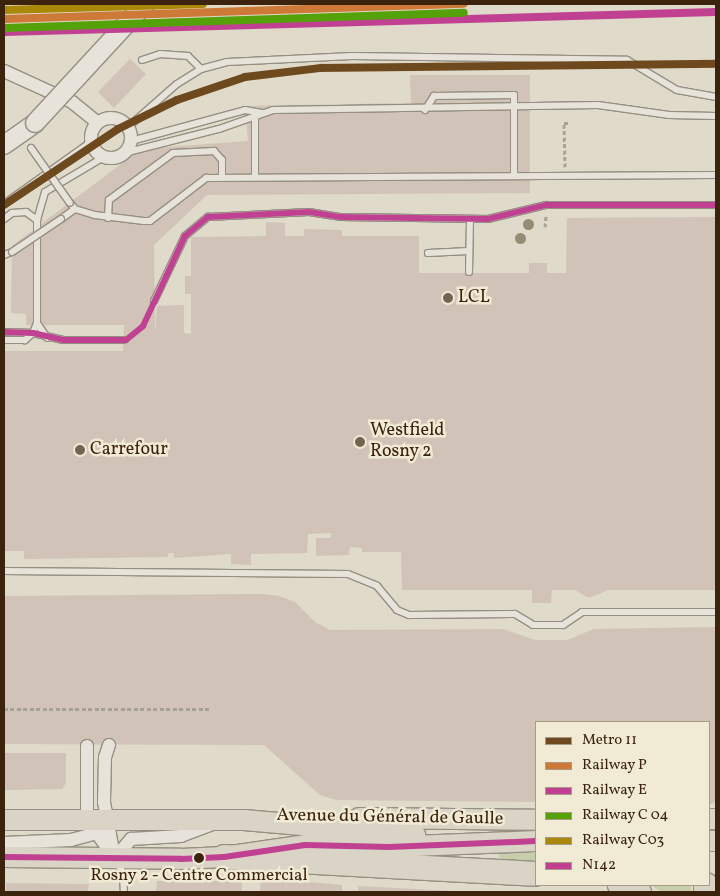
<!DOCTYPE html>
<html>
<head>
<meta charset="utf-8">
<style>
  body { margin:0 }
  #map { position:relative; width:720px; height:896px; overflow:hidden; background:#dfdac9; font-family:Vollkorn,serif }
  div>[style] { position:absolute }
  .green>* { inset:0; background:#c8cdab }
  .building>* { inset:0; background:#d1c3b7 }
  .path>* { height:3px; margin-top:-1.5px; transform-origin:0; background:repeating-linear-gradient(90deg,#a7a299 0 4px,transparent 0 6.5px) }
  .roads { filter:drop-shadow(1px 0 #958f82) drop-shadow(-1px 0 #958f82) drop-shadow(0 1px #958f82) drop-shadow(0 -1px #958f82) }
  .lane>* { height:6px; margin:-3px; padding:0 3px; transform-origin:3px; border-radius:3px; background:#e7e3db }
  .street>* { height:12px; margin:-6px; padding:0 6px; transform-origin:6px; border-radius:6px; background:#e7e3db }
  .street>.ring { margin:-6px; padding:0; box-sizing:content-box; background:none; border:12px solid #e7e3db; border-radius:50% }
  .secondary>* { height:18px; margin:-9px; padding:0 9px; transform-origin:9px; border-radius:9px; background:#e7e3db }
  .primary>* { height:20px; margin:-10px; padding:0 10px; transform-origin:10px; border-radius:10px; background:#dad4c6 }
  .highway>* { height:24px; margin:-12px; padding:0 12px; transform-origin:12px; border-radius:12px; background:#dad4c6 }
  .rail>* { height:5.5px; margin-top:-2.75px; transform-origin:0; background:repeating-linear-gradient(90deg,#f1ead5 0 11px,#a7a299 0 22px); box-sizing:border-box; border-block:1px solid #a7a299 }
  .bridges { filter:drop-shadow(1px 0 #958f82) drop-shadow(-1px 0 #958f82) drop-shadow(0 1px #958f82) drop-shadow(0 -1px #958f82) }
  .lane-bridge>* { height:6px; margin:-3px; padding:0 3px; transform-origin:3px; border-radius:3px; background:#e7e3db }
  .secondary-bridge>* { height:18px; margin:-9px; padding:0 9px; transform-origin:9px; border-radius:9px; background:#e7e3db }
  .bus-1>* { height:6px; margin:-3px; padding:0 3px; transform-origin:3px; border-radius:3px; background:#c04191 }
  .rail-1>* { height:8px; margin:-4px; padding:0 4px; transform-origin:4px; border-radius:4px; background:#cd7938 }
  .rail-2>* { height:8px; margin:-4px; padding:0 4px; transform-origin:4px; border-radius:4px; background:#c04191 }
  .rail-3>* { height:8px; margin:-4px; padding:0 4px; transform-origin:4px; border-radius:4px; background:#55a10a }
  .rail-4>* { height:8px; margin:-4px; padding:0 4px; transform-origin:4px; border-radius:4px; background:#a98809 }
  .metro-1>* { height:8px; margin:-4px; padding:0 4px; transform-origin:4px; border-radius:4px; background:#6e491e }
  .trees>* { width:11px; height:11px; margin:-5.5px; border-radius:50%; background:#968b74 }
  .dots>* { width:14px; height:14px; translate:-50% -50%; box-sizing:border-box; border:2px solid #f1ead5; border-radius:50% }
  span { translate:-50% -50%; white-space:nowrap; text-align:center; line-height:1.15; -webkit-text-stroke:5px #f1ead5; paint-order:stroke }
  .bus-label { font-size:17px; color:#3b230e }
  .poi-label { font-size:18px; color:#3b230e }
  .left { translate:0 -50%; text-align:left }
  .street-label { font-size:18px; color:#3b230e }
  .frame { position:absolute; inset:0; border:5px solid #3b230e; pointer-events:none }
  .legend { position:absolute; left:535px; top:721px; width:175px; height:165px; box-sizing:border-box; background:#f1ead5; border:1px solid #a89a85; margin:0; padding:6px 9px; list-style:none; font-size:15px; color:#3b230e }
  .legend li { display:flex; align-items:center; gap:10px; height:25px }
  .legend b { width:25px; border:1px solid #a89a85 }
</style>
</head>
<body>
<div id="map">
  <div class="green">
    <i style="clip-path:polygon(499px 853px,536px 853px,536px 865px,500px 863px)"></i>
    <i style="clip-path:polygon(651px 885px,691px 885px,691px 892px,662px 892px)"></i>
  </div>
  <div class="building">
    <i style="clip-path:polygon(130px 59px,146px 74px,114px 108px,98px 92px)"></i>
    <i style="clip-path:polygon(410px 75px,530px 75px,530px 193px,207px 195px,154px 245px,155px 333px,157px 306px,184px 305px,184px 333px,191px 334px,191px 294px,185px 294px,185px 276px,191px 276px,191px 237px,266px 236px,266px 222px,285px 223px,285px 236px,304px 236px,304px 229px,342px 230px,342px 236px,419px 236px,419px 273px,529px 273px,529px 263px,547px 263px,547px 273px,566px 273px,567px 218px,716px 217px,716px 590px,608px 590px,589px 598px,575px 590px,552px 590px,551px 603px,532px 603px,532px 590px,402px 590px,401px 552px,362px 552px,362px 548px,350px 547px,349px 555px,316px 556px,316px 538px,331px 538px,331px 533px,308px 534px,307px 553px,251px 554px,251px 565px,231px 564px,231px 554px,174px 558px,174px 553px,168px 553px,168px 557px,24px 559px,24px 551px,4px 551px,4px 351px,123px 351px,124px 325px,26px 325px,26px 314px,11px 313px,12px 246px,141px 149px,248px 141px,245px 106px,411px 103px)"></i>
    <i style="clip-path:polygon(263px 594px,279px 596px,295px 602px,315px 622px,330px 630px,503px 629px,535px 640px,567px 640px,594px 629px,716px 627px,716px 802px,709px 805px,709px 722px,536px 722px,536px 802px,336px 800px,320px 795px,264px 745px,4px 744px,4px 596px)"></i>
    <i style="clip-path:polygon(4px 753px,66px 753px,66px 783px,62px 789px,4px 790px)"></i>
    <i style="clip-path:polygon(261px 878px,342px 885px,342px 892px,260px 892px)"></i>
    <i style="clip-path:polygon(157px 881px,242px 881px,242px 892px,156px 892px)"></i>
    <i style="clip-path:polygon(6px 883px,89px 884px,88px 892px,6px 892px)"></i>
    <i style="clip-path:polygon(358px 886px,453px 891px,453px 892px,358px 892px)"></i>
  </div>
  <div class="path">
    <i style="left:565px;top:167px;width:44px;rotate:-91.3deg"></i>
    <i style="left:564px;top:123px;width:5px"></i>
    <i style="left:545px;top:227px;width:12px;rotate:-85deg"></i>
    <i style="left:4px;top:709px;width:208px"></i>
  </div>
  <div class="roads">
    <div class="lane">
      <i style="left:142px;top:60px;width:19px;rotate:-18deg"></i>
      <i style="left:160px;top:54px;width:28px;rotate:4deg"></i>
      <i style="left:188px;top:56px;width:18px;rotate:45deg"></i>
      <i style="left:425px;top:110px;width:17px;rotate:-57deg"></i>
      <i style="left:434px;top:96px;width:80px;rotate:-0.7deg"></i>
      <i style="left:514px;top:95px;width:81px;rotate:90deg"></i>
      <i style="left:255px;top:114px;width:63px;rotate:90deg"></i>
      <i style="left:128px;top:127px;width:65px;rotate:-41.3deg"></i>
      <i style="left:177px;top:84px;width:28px;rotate:-32deg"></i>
      <i style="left:201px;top:69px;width:27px;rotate:-15deg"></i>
      <i style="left:227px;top:62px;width:125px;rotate:-2.7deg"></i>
      <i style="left:352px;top:56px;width:275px;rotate:0.8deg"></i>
      <i style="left:627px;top:60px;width:58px;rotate:31deg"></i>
      <i style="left:677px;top:90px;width:40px;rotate:10deg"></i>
      <i style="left:131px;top:141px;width:118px;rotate:-15.2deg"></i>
      <i style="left:245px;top:110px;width:17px;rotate:10deg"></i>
      <i style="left:124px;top:153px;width:98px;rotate:-14.2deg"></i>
      <i style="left:219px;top:129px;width:57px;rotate:-19.4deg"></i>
      <i style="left:273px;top:110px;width:325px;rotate:-0.9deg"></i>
      <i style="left:598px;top:105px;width:72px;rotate:8deg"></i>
      <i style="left:669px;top:115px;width:47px;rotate:1.2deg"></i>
      <i style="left:70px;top:203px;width:8px;rotate:50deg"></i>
      <i style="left:75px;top:209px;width:21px;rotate:17deg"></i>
      <i style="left:95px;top:215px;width:49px;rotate:7deg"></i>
      <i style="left:144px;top:221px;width:6px"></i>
      <i style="left:150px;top:221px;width:71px;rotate:-37.5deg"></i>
      <i style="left:206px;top:178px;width:510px;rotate:-0.34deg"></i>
      <i style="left:4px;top:204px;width:107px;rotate:-35.5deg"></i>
      <i style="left:108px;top:218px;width:18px;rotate:-87deg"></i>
      <i style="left:109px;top:200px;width:79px;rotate:-36.3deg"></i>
      <i style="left:173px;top:153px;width:41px;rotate:-2.8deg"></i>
      <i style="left:214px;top:151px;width:12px;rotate:48deg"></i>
      <i style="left:222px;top:160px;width:18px;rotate:90deg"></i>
      <i style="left:4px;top:219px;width:10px;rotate:-37deg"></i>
      <i style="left:12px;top:213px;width:14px;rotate:-4deg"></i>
      <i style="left:26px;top:212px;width:14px;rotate:36deg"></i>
      <i style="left:37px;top:220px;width:103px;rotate:90deg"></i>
      <i style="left:37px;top:323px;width:11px;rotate:112deg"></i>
      <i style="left:33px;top:333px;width:11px;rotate:139deg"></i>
      <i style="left:25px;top:340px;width:21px;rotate:180deg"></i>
      <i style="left:61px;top:219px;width:17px;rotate:-36deg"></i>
      <i style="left:37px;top:220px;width:29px;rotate:-74deg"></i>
      <i style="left:45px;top:192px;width:69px;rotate:-30.7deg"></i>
      <i style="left:428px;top:253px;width:41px;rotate:-2.8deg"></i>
      <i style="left:4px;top:255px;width:9px;rotate:-21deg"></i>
      <i style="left:469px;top:272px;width:53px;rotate:-88.9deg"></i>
      <i style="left:154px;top:301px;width:72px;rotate:-64.5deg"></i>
      <i style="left:185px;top:236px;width:30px;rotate:-40deg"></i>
      <i style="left:208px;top:217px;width:101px;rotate:-2.8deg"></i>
      <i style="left:309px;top:212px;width:31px;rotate:9deg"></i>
      <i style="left:340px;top:217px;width:148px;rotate:0.8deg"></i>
      <i style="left:488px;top:219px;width:60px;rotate:-13.6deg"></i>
      <i style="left:546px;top:205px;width:170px"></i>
      <i style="left:37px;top:323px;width:18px;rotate:56deg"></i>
      <i style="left:4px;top:332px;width:29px;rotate:2deg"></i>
      <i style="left:33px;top:333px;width:31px;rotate:13deg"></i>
      <i style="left:63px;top:340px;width:60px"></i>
      <i style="left:4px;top:571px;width:344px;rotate:0.5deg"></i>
      <i style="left:348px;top:574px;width:31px;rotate:22deg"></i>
      <i style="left:377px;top:586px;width:31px;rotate:50deg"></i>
      <i style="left:397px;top:610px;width:13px;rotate:23deg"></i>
      <i style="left:409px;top:615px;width:106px;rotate:-0.5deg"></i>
      <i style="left:515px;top:614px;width:21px;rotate:31deg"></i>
      <i style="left:533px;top:625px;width:30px"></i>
      <i style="left:563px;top:625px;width:23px;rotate:-34deg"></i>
      <i style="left:582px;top:612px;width:134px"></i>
      <i style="left:117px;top:862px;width:14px;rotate:65deg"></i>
      <i style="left:123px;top:875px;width:17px;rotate:87deg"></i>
    </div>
    <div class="street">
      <i style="left:4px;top:71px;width:75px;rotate:24.5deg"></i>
      <i style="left:72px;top:102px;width:32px;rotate:39deg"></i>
      <i class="ring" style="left:91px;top:118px;width:28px;height:28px"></i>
      <i style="left:109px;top:745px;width:13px;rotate:108deg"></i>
      <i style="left:105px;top:757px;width:45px;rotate:91.3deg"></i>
      <i style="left:104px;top:802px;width:55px;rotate:79.5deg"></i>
      <i style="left:87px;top:746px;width:74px;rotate:90deg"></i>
      <i style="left:87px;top:820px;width:47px;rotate:53.6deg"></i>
      <i style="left:4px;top:843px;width:67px;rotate:-2.6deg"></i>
      <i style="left:71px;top:840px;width:24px;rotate:-15deg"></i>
      <i style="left:94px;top:834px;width:8px;rotate:-50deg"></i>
      <i style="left:115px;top:858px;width:25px;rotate:-50deg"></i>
      <i style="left:131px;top:839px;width:50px;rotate:-3.4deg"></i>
      <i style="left:181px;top:836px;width:34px;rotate:-21deg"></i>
    </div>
    <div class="secondary">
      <i style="left:4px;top:145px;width:38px;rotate:-35deg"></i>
    </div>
    <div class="primary">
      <i style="left:359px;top:818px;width:177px;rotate:0.6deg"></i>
      <i style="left:709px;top:819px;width:7px"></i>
      <i style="left:4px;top:820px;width:240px"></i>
      <i style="left:244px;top:820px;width:172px;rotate:5deg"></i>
      <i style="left:709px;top:841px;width:7px"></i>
      <i style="left:4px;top:857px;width:177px;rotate:0.6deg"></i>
      <i style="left:181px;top:859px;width:43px;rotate:-2.7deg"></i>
      <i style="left:224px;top:857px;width:82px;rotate:-8.4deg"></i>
      <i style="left:305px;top:845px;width:84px;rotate:1.4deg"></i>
      <i style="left:389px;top:847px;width:147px;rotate:-2.3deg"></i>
    </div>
    <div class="highway">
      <i style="left:224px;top:857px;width:312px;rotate:3.1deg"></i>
      <i style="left:620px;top:885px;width:20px;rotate:20deg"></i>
      <i style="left:706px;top:892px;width:7px;rotate:-90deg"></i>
    </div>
  </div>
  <div class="rail">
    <i style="left:4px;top:32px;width:7px"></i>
  </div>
  <div class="bridges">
    <div class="lane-bridge">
      <i style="left:31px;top:148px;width:67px;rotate:54.7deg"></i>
      <i style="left:12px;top:252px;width:59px;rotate:-34deg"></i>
    </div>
    <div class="secondary-bridge">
      <i style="left:35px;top:123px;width:162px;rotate:-47.3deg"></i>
    </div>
  </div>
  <div class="bus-1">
    <i style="left:4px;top:332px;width:29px;rotate:2deg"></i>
    <i style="left:33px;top:333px;width:31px;rotate:13deg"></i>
    <i style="left:63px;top:340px;width:63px"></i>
    <i style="left:126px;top:340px;width:22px;rotate:-39deg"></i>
    <i style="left:143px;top:326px;width:99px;rotate:-65deg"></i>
    <i style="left:185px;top:236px;width:30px;rotate:-40deg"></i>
    <i style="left:208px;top:217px;width:101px;rotate:-2.8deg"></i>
    <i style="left:309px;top:212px;width:31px;rotate:9deg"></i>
    <i style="left:340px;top:217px;width:148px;rotate:0.8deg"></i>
    <i style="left:488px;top:219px;width:60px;rotate:-13.6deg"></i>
    <i style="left:546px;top:205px;width:170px"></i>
    <i style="left:4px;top:857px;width:177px;rotate:0.6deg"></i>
    <i style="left:181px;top:859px;width:43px;rotate:-2.7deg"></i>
    <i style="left:224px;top:857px;width:82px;rotate:-8.4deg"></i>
    <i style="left:305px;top:845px;width:84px;rotate:1.4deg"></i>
    <i style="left:389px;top:847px;width:147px;rotate:-2.3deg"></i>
  </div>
  <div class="rail-1">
    <i style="left:4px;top:19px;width:460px;rotate:-1.9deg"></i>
  </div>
  <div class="rail-2">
    <i style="left:4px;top:32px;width:712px;rotate:-1.61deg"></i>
  </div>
  <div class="rail-3">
    <i style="left:4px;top:28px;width:460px;rotate:-1.9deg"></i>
  </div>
  <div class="rail-4">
    <i style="left:4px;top:10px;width:199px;rotate:-1.7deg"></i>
  </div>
  <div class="metro-1">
    <i style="left:4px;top:205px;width:137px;rotate:-33.7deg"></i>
    <i style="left:118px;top:129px;width:66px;rotate:-26.2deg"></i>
    <i style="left:177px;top:100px;width:72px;rotate:-18.7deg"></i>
    <i style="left:245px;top:77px;width:77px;rotate:-6.8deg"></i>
    <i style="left:321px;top:68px;width:395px;rotate:-0.6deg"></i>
  </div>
  <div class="trees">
    <i style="left:528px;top:224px"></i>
    <i style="left:520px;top:238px"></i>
  </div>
  <div class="dots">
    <i style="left:448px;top:298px;background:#74634f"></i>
    <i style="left:360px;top:442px;background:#74634f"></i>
    <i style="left:80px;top:450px;background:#74634f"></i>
    <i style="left:199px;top:858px;background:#3b230e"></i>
  </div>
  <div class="bus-label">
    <span style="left:199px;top:876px">Rosny 2 - Centre Commercial</span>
  </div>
  <div class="poi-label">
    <span class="left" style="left:458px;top:298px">LCL</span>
    <span class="left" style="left:370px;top:442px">Westfield<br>Rosny 2</span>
    <span class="left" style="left:90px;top:450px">Carrefour</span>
  </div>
  <div class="street-label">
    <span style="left:390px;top:818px;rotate:1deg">Avenue du Général de Gaulle</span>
  </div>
  <div class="frame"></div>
  <ul class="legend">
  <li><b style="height:6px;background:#6e491e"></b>Metro 11</li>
  <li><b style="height:6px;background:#cd7938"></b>Railway P</li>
  <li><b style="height:6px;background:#c04191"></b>Railway E</li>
  <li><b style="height:6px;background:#55a10a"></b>Railway C 04</li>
  <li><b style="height:6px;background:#a98809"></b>Railway C03</li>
  <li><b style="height:6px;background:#c04191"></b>N142</li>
  </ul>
</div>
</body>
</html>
